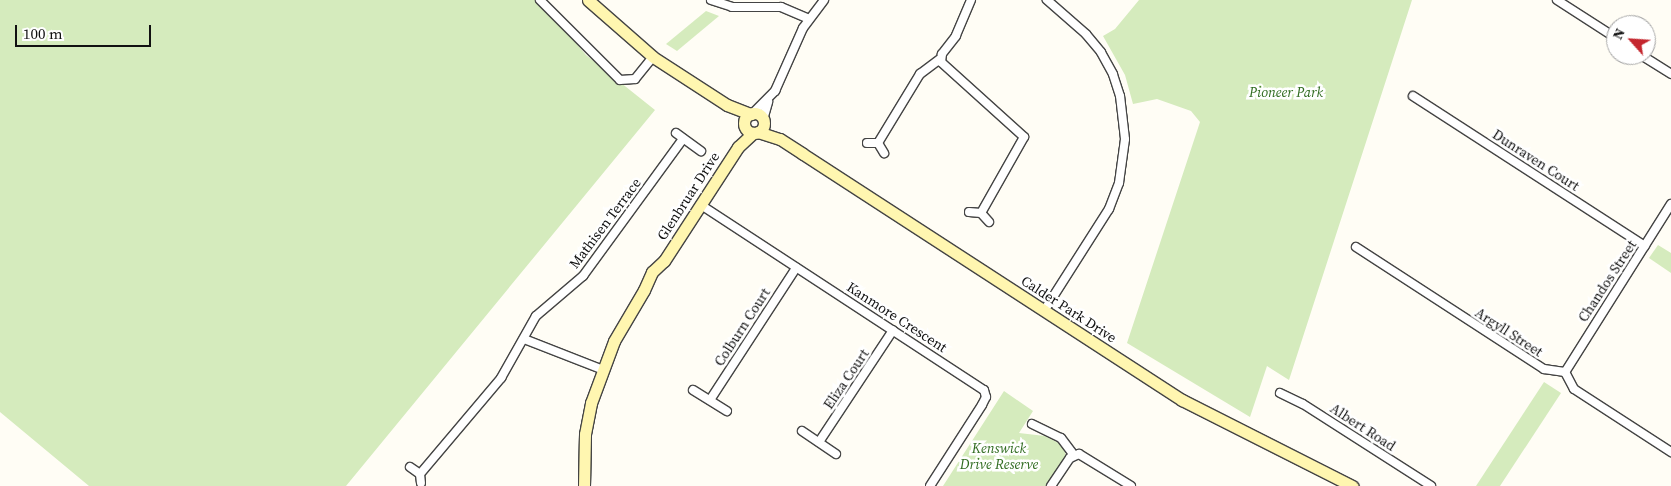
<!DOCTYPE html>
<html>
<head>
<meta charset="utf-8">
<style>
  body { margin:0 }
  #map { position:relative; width:1671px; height:486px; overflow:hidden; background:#fffdf5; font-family:"Source Serif 4",serif }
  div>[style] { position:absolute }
  .green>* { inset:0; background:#d5ebbd }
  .roads { filter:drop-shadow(1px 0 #444) drop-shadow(-1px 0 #444) drop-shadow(0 1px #444) drop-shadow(0 -1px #444) }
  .street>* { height:8px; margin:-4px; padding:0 4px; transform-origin:4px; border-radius:4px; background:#fff }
  .secondary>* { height:11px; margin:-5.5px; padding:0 5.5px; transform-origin:5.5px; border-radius:5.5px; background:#fff6b0 }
  .secondary>.ring { margin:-5.5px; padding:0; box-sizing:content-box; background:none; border:11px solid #fff6b0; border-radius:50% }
  span { translate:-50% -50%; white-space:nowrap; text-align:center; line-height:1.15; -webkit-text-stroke:5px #fff; paint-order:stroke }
  .park-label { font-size:14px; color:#2f6b1f; font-style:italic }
  .street-label { font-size:14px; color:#111 }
  .north { position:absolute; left:1606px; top:15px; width:50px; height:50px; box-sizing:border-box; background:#fff; border:1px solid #a0a0a0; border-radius:50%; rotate:296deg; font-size:14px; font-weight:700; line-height:20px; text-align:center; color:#111 }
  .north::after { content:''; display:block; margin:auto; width:18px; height:22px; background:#c4262e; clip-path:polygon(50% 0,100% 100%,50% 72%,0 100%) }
  .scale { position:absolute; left:15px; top:25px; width:136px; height:22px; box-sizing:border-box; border:2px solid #111; border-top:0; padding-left:6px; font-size:15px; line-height:18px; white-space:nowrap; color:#111; -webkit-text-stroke:4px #fff; paint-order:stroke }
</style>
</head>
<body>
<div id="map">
  <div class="green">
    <i style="clip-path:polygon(0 0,540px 0,586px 55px,655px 110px,346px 486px,89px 486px,0 412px)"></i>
    <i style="clip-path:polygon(1139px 0,1412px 0,1289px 380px,1267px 366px,1250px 417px,1127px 343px,1200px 122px,1191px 111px,1157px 99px,1133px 104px,1125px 75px,1103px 36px,1115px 29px)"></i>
    <i style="clip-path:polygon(706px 11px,719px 16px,677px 51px,666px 44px)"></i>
    <i style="clip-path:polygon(1658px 245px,1671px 253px,1671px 273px,1649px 258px)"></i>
    <i style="clip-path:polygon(1544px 382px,1561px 393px,1500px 486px,1476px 486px)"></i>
    <i style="clip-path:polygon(1004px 391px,1033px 411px,1019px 433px,1045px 436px,1063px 445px,1066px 456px,1046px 486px,943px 486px)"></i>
  </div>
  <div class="roads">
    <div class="street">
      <i style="left:540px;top:0;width:113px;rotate:45deg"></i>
      <i style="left:620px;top:80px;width:15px;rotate:-4deg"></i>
      <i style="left:635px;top:79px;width:28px;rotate:-51deg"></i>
      <i style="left:711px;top:0;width:22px;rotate:18deg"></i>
      <i style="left:732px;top:7px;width:49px"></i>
      <i style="left:781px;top:7px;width:30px;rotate:23deg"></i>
      <i style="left:971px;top:0;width:39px;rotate:113deg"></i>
      <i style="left:956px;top:36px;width:23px;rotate:128deg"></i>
      <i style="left:942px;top:54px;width:8px;rotate:97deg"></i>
      <i style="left:941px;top:62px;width:112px;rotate:42.1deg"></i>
      <i style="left:1024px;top:137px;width:87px;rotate:119.5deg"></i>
      <i style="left:1557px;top:0;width:70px;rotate:32.8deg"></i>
      <i style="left:1641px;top:55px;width:36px;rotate:32deg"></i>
      <i style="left:1413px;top:96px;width:276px;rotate:32.9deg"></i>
      <i style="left:752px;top:114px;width:33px;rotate:-45deg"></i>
      <i style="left:775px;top:91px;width:69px;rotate:-66deg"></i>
      <i style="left:803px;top:28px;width:35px;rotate:-53deg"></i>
      <i style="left:763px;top:120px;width:19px;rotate:-74deg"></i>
      <i style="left:676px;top:133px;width:31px;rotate:36deg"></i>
      <i style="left:867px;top:143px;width:11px"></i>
      <i style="left:878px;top:143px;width:12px;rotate:59deg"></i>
      <i style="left:878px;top:143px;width:81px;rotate:-58.7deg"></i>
      <i style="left:920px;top:74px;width:25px;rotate:-37deg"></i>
      <i style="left:1671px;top:204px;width:199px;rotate:122.2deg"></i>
      <i style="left:1565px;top:372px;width:19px;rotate:62deg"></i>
      <i style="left:1574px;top:389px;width:116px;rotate:33deg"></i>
      <i style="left:701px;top:205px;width:338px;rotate:33.2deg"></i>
      <i style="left:984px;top:390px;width:7px;rotate:74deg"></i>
      <i style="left:986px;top:397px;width:9px;rotate:117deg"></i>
      <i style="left:982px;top:405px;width:96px;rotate:122.7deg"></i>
      <i style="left:969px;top:212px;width:12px;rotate:5deg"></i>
      <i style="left:981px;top:213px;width:12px;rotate:48deg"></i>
      <i style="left:1356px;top:247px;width:224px;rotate:33deg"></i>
      <i style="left:1544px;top:369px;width:21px;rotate:8deg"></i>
      <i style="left:1044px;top:311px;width:121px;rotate:-57.5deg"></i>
      <i style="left:1109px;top:209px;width:28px;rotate:-69deg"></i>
      <i style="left:1119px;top:183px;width:44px;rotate:-82.2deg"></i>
      <i style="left:1125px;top:139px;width:43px;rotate:-96.6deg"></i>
      <i style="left:1120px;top:96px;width:23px;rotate:-108deg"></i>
      <i style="left:1113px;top:74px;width:25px;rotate:-119deg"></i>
      <i style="left:1101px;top:52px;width:23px;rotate:-130deg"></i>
      <i style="left:1086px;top:34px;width:52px;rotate:-138.9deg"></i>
      <i style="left:524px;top:339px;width:83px;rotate:21.3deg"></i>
      <i style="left:693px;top:390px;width:40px;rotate:32deg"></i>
      <i style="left:1280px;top:393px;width:25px;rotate:26deg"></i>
      <i style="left:1303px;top:404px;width:152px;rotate:32.6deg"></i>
      <i style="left:710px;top:400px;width:158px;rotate:-56.9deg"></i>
      <i style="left:1032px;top:424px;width:32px;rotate:26deg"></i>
      <i style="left:1061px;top:438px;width:21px;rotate:53deg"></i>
      <i style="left:802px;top:431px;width:41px;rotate:34.1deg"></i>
      <i style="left:819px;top:442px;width:134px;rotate:-56.5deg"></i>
      <i style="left:410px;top:467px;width:12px;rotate:35deg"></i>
      <i style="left:420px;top:474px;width:9px;rotate:84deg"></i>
      <i style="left:420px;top:474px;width:126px;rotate:-49.8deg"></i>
      <i style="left:501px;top:378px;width:71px;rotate:-60.6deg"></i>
      <i style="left:536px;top:316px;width:62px;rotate:-40.4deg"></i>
      <i style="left:583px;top:276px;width:170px;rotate:-53.9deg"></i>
      <i style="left:1051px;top:486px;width:34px;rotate:-56deg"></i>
      <i style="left:1070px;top:458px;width:10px;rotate:-24deg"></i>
      <i style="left:1079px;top:454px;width:61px;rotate:31.6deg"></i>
    </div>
    <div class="secondary">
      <i style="left:588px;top:0;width:86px;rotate:41.2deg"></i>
      <i style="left:653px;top:57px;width:88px;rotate:33deg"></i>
      <i style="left:727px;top:105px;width:26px;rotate:21deg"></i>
      <i class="ring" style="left:744px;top:113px;width:9px;height:9px"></i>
      <i style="left:758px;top:132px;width:23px;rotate:18deg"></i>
      <i style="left:780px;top:139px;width:27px;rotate:33deg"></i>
      <i style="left:803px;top:154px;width:452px;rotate:33deg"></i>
      <i style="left:1182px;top:400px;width:191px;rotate:26.8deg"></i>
      <i style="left:584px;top:486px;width:52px;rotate:-88.9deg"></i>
      <i style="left:585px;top:434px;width:32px;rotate:-79deg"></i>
      <i style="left:591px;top:403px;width:66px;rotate:-69.6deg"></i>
      <i style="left:614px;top:341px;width:59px;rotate:-59.5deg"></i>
      <i style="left:644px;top:290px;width:20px;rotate:-66deg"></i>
      <i style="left:652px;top:272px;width:16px;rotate:-43deg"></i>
      <i style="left:664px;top:261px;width:136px;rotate:-57deg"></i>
      <i style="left:738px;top:147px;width:21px;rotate:-43deg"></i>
    </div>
  </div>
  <div class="park-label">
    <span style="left:1286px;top:92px">Pioneer Park</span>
    <span style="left:999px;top:456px">Kenswick<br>Drive Reserve</span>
  </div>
  <div class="street-label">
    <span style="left:1536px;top:160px;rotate:33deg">Dunraven Court</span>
    <span style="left:688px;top:196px;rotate:-57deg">Glenbruar Drive</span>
    <span style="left:605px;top:223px;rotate:-53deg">Mathisen Terrace</span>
    <span style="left:1607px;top:281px;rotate:-57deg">Chandos Street</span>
    <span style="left:1069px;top:309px;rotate:33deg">Calder Park Drive</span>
    <span style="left:897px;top:317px;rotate:33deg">Kanmore Crescent</span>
    <span style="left:742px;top:327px;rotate:-57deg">Colburn Court</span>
    <span style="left:1509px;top:332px;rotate:33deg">Argyll Street</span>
    <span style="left:846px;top:379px;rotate:-56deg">Eliza Court</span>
    <span style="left:1363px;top:427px;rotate:33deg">Albert Road</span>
  </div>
  <div class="north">N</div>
  <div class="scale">100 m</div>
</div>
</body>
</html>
